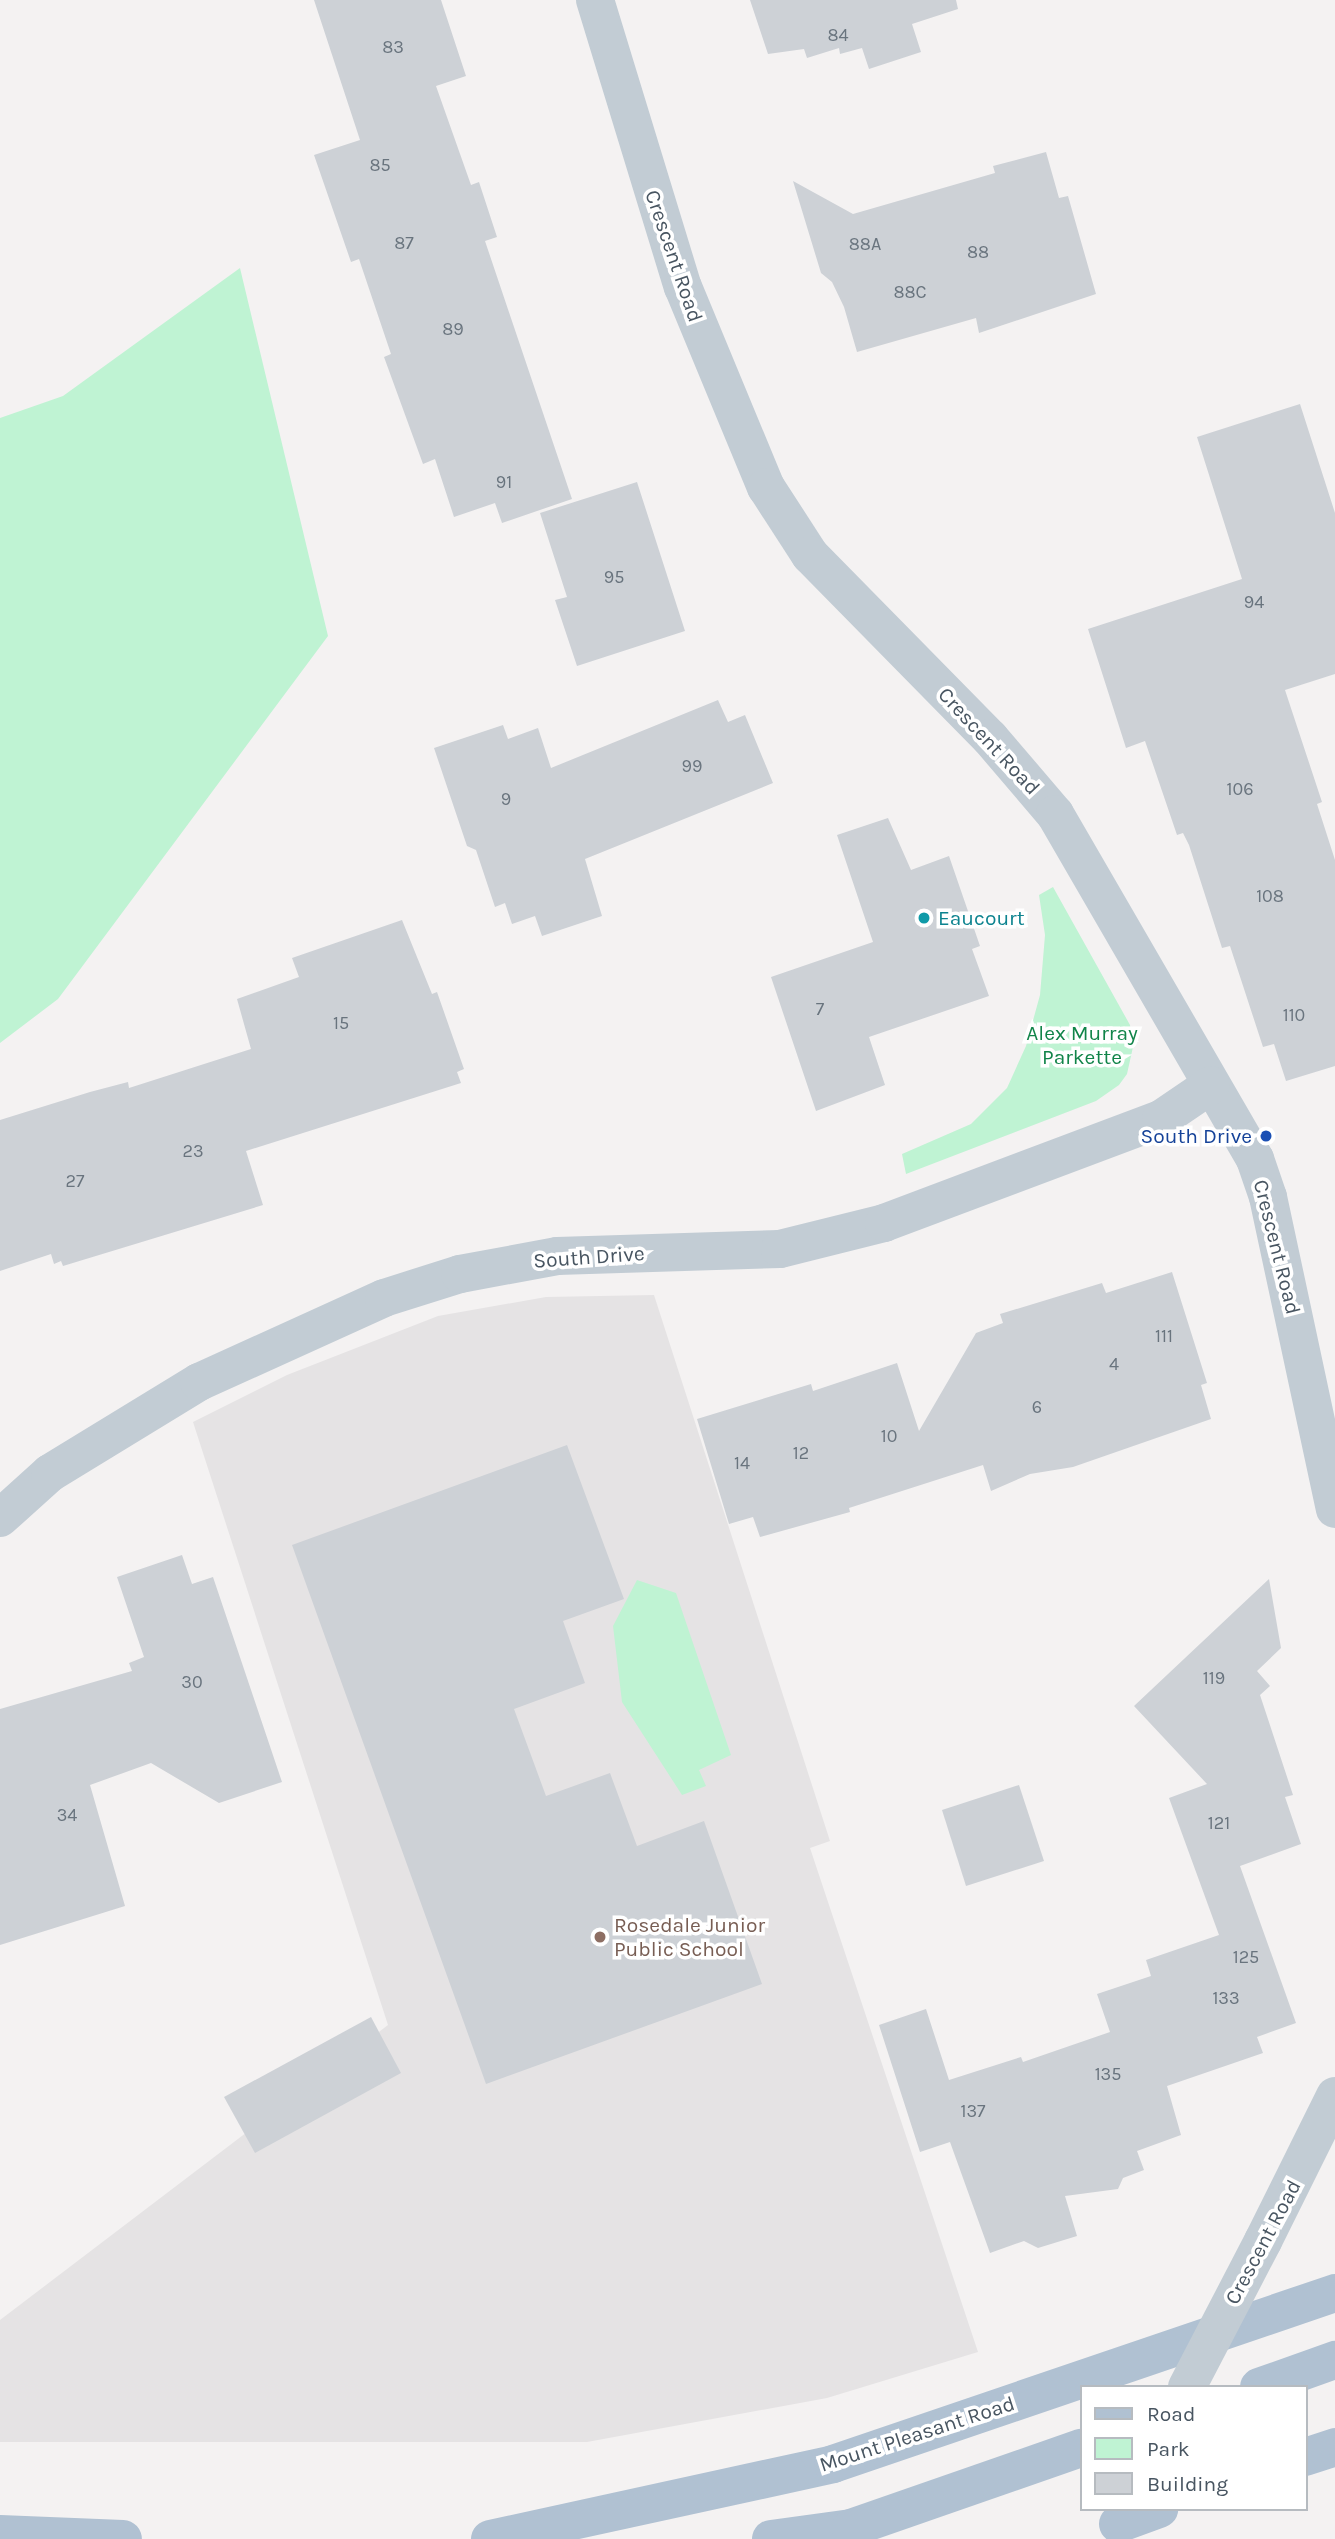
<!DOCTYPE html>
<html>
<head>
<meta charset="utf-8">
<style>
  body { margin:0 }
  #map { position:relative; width:1335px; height:2539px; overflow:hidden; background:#f4f2f2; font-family:Karla,sans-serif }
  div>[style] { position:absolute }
  .education>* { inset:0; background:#e5e3e4 }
  .green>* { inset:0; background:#bff3d3 }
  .building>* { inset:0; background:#cdd1d6 }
  .minor>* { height:38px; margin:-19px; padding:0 19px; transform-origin:19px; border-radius:19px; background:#c2ccd4 }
  .major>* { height:38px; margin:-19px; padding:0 19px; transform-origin:19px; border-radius:19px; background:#b0c1d2 }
  .minor-bridge>* { height:38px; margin:-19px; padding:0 19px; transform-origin:19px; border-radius:19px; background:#c2ccd4 }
  .dots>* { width:19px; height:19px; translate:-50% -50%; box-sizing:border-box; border:4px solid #fff; border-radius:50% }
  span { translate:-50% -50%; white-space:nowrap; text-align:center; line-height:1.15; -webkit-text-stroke:7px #fff; paint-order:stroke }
  .number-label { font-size:18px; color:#69747e }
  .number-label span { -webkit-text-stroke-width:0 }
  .street-label { font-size:21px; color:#485561 }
  .culture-label { font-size:21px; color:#0d838f }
  .left { translate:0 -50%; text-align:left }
  .park-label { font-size:21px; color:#118449 }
  .transit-label { font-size:21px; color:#164399 }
  .right { translate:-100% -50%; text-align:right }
  .education-label { font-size:21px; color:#785e54 }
  .legend { position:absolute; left:1080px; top:2385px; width:228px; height:126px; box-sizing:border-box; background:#fff; border:2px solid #b6bbc0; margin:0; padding:9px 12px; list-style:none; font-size:21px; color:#485561 }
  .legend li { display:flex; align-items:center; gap:14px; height:35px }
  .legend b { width:35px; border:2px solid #b6bbc0 }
</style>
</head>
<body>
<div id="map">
  <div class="education">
    <i style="clip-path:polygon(654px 1295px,830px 1841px,810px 1848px,978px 2352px,827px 2398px,587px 2442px,0 2442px,0 2320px,388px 2025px,193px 1422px,287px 1375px,438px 1316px,546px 1297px)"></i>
  </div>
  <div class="green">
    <i style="clip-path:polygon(240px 268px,328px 636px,58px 999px,0 1043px,0 418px,63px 396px)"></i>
    <i style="clip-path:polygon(1053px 887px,1130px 1025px,1133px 1047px,1127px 1074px,1119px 1085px,1096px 1101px,906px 1174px,902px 1154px,971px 1124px,1007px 1088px,1026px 1046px,1040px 995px,1045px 935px,1039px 895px)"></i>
    <i style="clip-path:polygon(637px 1580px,676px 1593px,731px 1755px,699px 1770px,706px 1786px,682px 1795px,622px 1702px,613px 1626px)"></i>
  </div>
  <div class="building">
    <i style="clip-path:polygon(314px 0,441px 0,466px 76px,436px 86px,471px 185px,479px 182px,497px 237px,485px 241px,572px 499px,502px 523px,495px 503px,454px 517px,435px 459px,423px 464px,384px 357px,391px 354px,359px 259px,351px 262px,314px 155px,360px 140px)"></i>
    <i style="clip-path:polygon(750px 0,956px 0,958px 9px,912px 24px,921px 52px,869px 69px,862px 48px,840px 54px,839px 48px,807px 58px,804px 49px,768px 54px)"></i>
    <i style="clip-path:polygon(1046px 152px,1059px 198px,1068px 196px,1096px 294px,979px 333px,976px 318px,857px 352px,844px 307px,832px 282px,821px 273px,793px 181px,853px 214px,995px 173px,993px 166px)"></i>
    <i style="clip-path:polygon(1300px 404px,1335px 513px,1335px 674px,1285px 690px,1322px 802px,1317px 804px,1335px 860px,1335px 1066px,1286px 1081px,1274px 1044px,1263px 1047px,1230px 946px,1222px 948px,1189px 845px,1183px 833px,1177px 835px,1145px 741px,1126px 748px,1088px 629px,1242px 579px,1197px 437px)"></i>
    <i style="clip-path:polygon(637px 482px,685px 631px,577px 666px,555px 600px,567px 597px,540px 513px)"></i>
    <i style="clip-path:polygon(718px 700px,728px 722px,745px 715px,773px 783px,585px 859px,602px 916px,542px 936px,535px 916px,512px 924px,505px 903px,495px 907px,476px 850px,467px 846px,434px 748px,503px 725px,508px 739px,538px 728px,551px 768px)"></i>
    <i style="clip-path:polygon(888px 818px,911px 870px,949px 856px,980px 946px,972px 949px,989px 996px,869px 1037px,885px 1085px,816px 1111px,771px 977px,873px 942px,837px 835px)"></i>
    <i style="clip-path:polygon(402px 920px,432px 994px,437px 992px,464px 1069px,457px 1072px,461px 1083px,246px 1151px,263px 1205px,63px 1266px,61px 1261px,54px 1264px,51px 1254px,0 1271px,0 1120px,90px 1092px,128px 1082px,129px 1088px,251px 1049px,237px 999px,299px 977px,292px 958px)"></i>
    <i style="clip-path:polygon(1172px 1272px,1207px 1383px,1201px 1385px,1211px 1419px,1073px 1467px,1030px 1474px,991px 1491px,983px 1465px,849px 1508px,850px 1512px,760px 1537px,753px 1517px,729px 1524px,697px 1419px,811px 1384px,813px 1391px,897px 1363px,919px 1431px,976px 1333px,1003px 1323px,1000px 1314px,1102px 1283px,1106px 1293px)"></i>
    <i style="clip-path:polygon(567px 1445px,624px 1599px,563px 1621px,585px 1683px,514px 1709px,546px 1796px,610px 1773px,637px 1846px,704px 1821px,762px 1984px,486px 2084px,292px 1545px)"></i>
    <i style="clip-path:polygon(182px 1555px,192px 1584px,213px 1577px,282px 1782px,219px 1803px,151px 1763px,90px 1785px,125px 1906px,0 1945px,0 1709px,132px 1671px,129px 1663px,144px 1657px,117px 1577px)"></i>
    <i style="clip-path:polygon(1269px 1579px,1281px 1648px,1257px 1671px,1270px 1686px,1260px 1695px,1293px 1795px,1285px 1797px,1301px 1844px,1240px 1866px,1296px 2023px,1257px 2037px,1263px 2053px,1167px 2086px,1181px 2135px,1137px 2151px,1144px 2170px,1123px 2178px,1118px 2189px,1065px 2196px,1077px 2236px,1038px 2248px,1024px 2241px,990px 2253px,950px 2142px,920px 2152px,879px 2025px,926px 2009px,949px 2080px,1021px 2057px,1023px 2062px,1110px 2032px,1097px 1994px,1151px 1976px,1146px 1960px,1219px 1935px,1169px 1798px,1207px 1784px,1134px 1706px)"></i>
    <i style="clip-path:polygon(1019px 1785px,1044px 1861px,966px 1886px,942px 1810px)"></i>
    <i style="clip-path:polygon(371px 2017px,401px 2073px,255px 2153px,224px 2097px)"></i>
  </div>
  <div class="minor">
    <i style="left:595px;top:0;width:300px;rotate:73deg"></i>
    <i style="left:683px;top:287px;width:217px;rotate:67.5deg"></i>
    <i style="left:766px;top:487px;width:81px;rotate:57.1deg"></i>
    <i style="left:810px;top:555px;width:257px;rotate:45.5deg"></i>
    <i style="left:990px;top:738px;width:100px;rotate:49.5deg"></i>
    <i style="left:1055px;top:814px;width:399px;rotate:59.9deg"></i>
    <i style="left:1255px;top:1159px;width:40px;rotate:71.1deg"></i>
    <i style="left:1268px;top:1197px;width:319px;rotate:77.9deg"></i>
    <i style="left:0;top:1518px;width:67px;rotate:-42deg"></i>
    <i style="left:50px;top:1473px;width:175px;rotate:-31.4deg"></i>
    <i style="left:199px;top:1382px;width:203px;rotate:-24.4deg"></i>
    <i style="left:384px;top:1298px;width:80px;rotate:-17.5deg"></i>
    <i style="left:460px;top:1274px;width:99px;rotate:-10.5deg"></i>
    <i style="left:557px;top:1256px;width:223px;rotate:-1.8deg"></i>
    <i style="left:780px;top:1249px;width:107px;rotate:-14deg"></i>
    <i style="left:884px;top:1223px;width:296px;rotate:-20.6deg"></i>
    <i style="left:1161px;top:1119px;width:60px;rotate:-34.2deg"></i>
    <i style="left:1263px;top:2241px;width:162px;rotate:-63.6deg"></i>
  </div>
  <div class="major">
    <i style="left:1259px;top:2387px;width:81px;rotate:-19.6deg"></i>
    <i style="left:1305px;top:2457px;width:32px;rotate:-18deg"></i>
    <i style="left:1118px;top:2524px;width:44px;rotate:-20.1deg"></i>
    <i style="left:0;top:2534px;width:123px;rotate:2.3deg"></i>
    <i style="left:490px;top:2539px;width:351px;rotate:-12.3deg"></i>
    <i style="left:833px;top:2464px;width:530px;rotate:-18.81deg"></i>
    <i style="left:771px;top:2539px;width:81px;rotate:-7.8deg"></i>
    <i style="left:851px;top:2528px;width:244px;rotate:-19.2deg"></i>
  </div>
  <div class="minor-bridge">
    <i style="left:1187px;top:2387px;width:165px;rotate:-62.5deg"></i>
  </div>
  <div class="dots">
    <i style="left:924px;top:918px;background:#0f9aa8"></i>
    <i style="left:1266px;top:1136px;background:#1a4fb4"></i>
    <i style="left:600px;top:1937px;background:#8d6e63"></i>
  </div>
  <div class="number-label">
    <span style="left:838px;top:35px">84</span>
    <span style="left:393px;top:47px">83</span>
    <span style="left:380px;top:165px">85</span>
    <span style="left:404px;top:243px">87</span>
    <span style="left:865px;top:244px">88A</span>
    <span style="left:978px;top:252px">88</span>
    <span style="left:910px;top:292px">88C</span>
    <span style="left:453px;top:329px">89</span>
    <span style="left:504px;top:482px">91</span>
    <span style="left:614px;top:577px">95</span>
    <span style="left:1254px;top:602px">94</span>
    <span style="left:692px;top:766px">99</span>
    <span style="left:1240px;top:789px">106</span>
    <span style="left:506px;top:799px">9</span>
    <span style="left:1270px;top:896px">108</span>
    <span style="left:820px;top:1009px">7</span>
    <span style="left:1294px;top:1015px">110</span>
    <span style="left:341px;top:1023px">15</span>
    <span style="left:193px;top:1151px">23</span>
    <span style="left:75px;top:1181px">27</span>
    <span style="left:1164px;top:1336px">111</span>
    <span style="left:1114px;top:1364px">4</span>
    <span style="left:1037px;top:1407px">6</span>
    <span style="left:889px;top:1436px">10</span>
    <span style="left:801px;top:1453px">12</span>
    <span style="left:742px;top:1463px">14</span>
    <span style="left:1214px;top:1678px">119</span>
    <span style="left:192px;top:1682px">30</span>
    <span style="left:67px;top:1815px">34</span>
    <span style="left:1219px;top:1823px">121</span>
    <span style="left:1246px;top:1957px">125</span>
    <span style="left:1226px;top:1998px">133</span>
    <span style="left:1108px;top:2074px">135</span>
    <span style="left:973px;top:2111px">137</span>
  </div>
  <div class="street-label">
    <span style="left:674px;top:256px;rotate:71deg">Crescent Road</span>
    <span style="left:989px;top:741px;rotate:47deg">Crescent Road</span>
    <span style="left:1277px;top:1247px;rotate:76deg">Crescent Road</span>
    <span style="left:589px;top:1257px;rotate:-4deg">South Drive</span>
    <span style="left:1263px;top:2242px;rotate:-62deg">Crescent Road</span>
    <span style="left:917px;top:2434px;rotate:-18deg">Mount Pleasant Road</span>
  </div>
  <div class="culture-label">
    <span class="left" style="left:938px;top:918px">Eaucourt</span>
  </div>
  <div class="park-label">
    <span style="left:1082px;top:1045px">Alex Murray<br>Parkette</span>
  </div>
  <div class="transit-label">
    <span class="right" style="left:1252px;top:1136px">South Drive</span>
  </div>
  <div class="education-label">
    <span class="left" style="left:614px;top:1937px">Rosedale Junior<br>Public School</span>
  </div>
  <ul class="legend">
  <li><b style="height:9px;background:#b0c1d2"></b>Road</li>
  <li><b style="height:19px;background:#bff3d3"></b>Park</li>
  <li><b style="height:19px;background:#cdd1d6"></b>Building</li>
  </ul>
</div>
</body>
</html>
